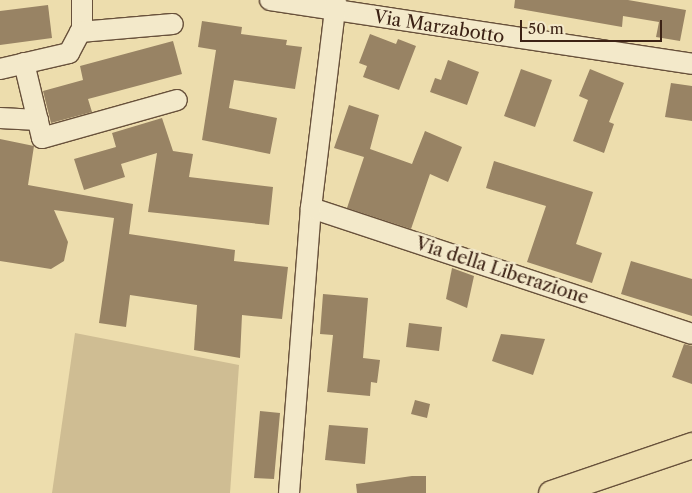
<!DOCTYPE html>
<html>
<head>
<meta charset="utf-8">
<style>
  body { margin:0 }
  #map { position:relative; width:692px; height:493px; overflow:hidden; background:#edddad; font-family:"Libre Caslon Text",serif }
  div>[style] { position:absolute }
  .green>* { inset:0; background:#cfbd93 }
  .building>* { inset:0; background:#988364 }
  .roads { filter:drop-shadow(1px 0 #68513b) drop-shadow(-1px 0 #68513b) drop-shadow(0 1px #68513b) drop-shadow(0 -1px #68513b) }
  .minor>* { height:20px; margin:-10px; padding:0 10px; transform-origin:10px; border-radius:10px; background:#f3e9ca }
  .major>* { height:25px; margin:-12.5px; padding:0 12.5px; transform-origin:12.5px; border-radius:12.5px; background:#edddad }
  span { translate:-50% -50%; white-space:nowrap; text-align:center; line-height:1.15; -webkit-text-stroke:5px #f3e9ca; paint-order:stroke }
  .street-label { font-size:18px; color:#3c2215 }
  .scale { position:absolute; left:520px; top:20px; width:142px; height:22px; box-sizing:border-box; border:2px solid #3c2215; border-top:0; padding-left:6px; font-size:15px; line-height:18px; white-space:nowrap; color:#3c2215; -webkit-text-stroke:4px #f3e9ca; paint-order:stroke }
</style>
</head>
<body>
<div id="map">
  <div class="green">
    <i style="clip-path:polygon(75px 333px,239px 365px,230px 493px,52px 493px)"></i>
  </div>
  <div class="building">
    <i style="clip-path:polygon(515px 0,628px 0,686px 10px,680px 41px,656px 37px,659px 22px,623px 16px,622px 27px,514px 8px)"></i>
    <i style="clip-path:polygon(48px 5px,52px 38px,0 45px,0 11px)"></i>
    <i style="clip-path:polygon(202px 21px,242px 27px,241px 34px,287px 40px,286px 45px,302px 47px,295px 89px,234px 80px,229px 108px,277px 118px,270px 154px,202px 140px,216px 50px,198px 47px)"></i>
    <i style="clip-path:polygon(370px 34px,396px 44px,398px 39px,416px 46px,399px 90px,363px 77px,367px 66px,359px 63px)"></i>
    <i style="clip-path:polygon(173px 41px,182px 74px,88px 99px,92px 112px,51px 123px,43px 91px,83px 80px,80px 66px)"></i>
    <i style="clip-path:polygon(448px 60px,479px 72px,467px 105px,430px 92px,435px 78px,441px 80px)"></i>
    <i style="clip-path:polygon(521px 69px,552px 80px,535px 127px,504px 116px)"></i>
    <i style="clip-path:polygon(590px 69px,624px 83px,609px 122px,614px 124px,604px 153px,573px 141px,588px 100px,579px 96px)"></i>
    <i style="clip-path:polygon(671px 83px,692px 86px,692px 121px,665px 117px)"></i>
    <i style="clip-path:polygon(349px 105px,379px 115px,370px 149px,412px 164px,425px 131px,462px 147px,448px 182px,430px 174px,411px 229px,347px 208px,364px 157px,334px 148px)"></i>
    <i style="clip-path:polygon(162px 118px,173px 151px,193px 154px,189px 177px,273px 187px,269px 225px,148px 212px,157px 153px,121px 164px,125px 177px,84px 190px,74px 159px,116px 147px,112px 133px)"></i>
    <i style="clip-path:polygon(0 139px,34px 146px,28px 185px,133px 204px,129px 234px,235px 250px,234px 261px,288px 267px,282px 319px,242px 315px,240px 358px,194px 350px,197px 305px,130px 295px,126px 327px,99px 323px,114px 218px,54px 210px,68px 242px,64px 261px,51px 269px,0 261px)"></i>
    <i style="clip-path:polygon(494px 161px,593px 192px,576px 244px,602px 253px,592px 283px,527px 262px,546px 206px,486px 188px)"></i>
    <i style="clip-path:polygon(631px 261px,692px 279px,692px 316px,621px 294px)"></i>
    <i style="clip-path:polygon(452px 268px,474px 276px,467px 308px,446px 299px)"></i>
    <i style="clip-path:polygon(323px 294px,368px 298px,363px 358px,380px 360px,377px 383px,371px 382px,370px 396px,327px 392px,333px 335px,320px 334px)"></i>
    <i style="clip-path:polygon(409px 323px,442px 327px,439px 351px,406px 347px)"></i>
    <i style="clip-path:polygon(501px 334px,545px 339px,533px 375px,492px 361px)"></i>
    <i style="clip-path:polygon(684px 344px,692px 346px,692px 384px,672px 377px)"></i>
    <i style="clip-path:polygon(415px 400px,430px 404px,427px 418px,411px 414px)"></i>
    <i style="clip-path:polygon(260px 411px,280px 413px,274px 479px,254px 478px)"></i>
    <i style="clip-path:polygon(329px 425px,368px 428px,365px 464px,325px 460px)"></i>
    <i style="clip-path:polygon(412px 476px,426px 476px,426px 493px,357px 493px,356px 484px)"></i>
  </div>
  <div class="roads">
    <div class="minor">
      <i style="left:82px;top:0;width:32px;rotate:90deg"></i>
      <i style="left:270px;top:0;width:427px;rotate:8.6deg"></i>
      <i style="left:24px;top:63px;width:77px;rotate:76.5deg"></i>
      <i style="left:42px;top:138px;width:140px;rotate:-15.7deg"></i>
      <i style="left:0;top:69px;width:71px;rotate:-13.1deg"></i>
      <i style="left:69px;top:53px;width:24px;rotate:-62deg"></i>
      <i style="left:80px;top:32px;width:93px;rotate:-4.9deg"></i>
      <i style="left:0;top:118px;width:38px;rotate:3deg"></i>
      <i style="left:311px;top:208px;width:401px;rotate:18.3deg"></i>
      <i style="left:289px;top:493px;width:286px;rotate:-85.6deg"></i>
      <i style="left:311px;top:208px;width:209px;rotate:-83.1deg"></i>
    </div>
    <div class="major">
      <i style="left:551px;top:493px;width:149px;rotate:-18.8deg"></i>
    </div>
  </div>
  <div class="street-label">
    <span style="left:439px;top:27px;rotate:9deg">Via Marzabotto</span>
    <span style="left:502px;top:271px;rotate:18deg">Via della Liberazione</span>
  </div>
  <div class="scale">50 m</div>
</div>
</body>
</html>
